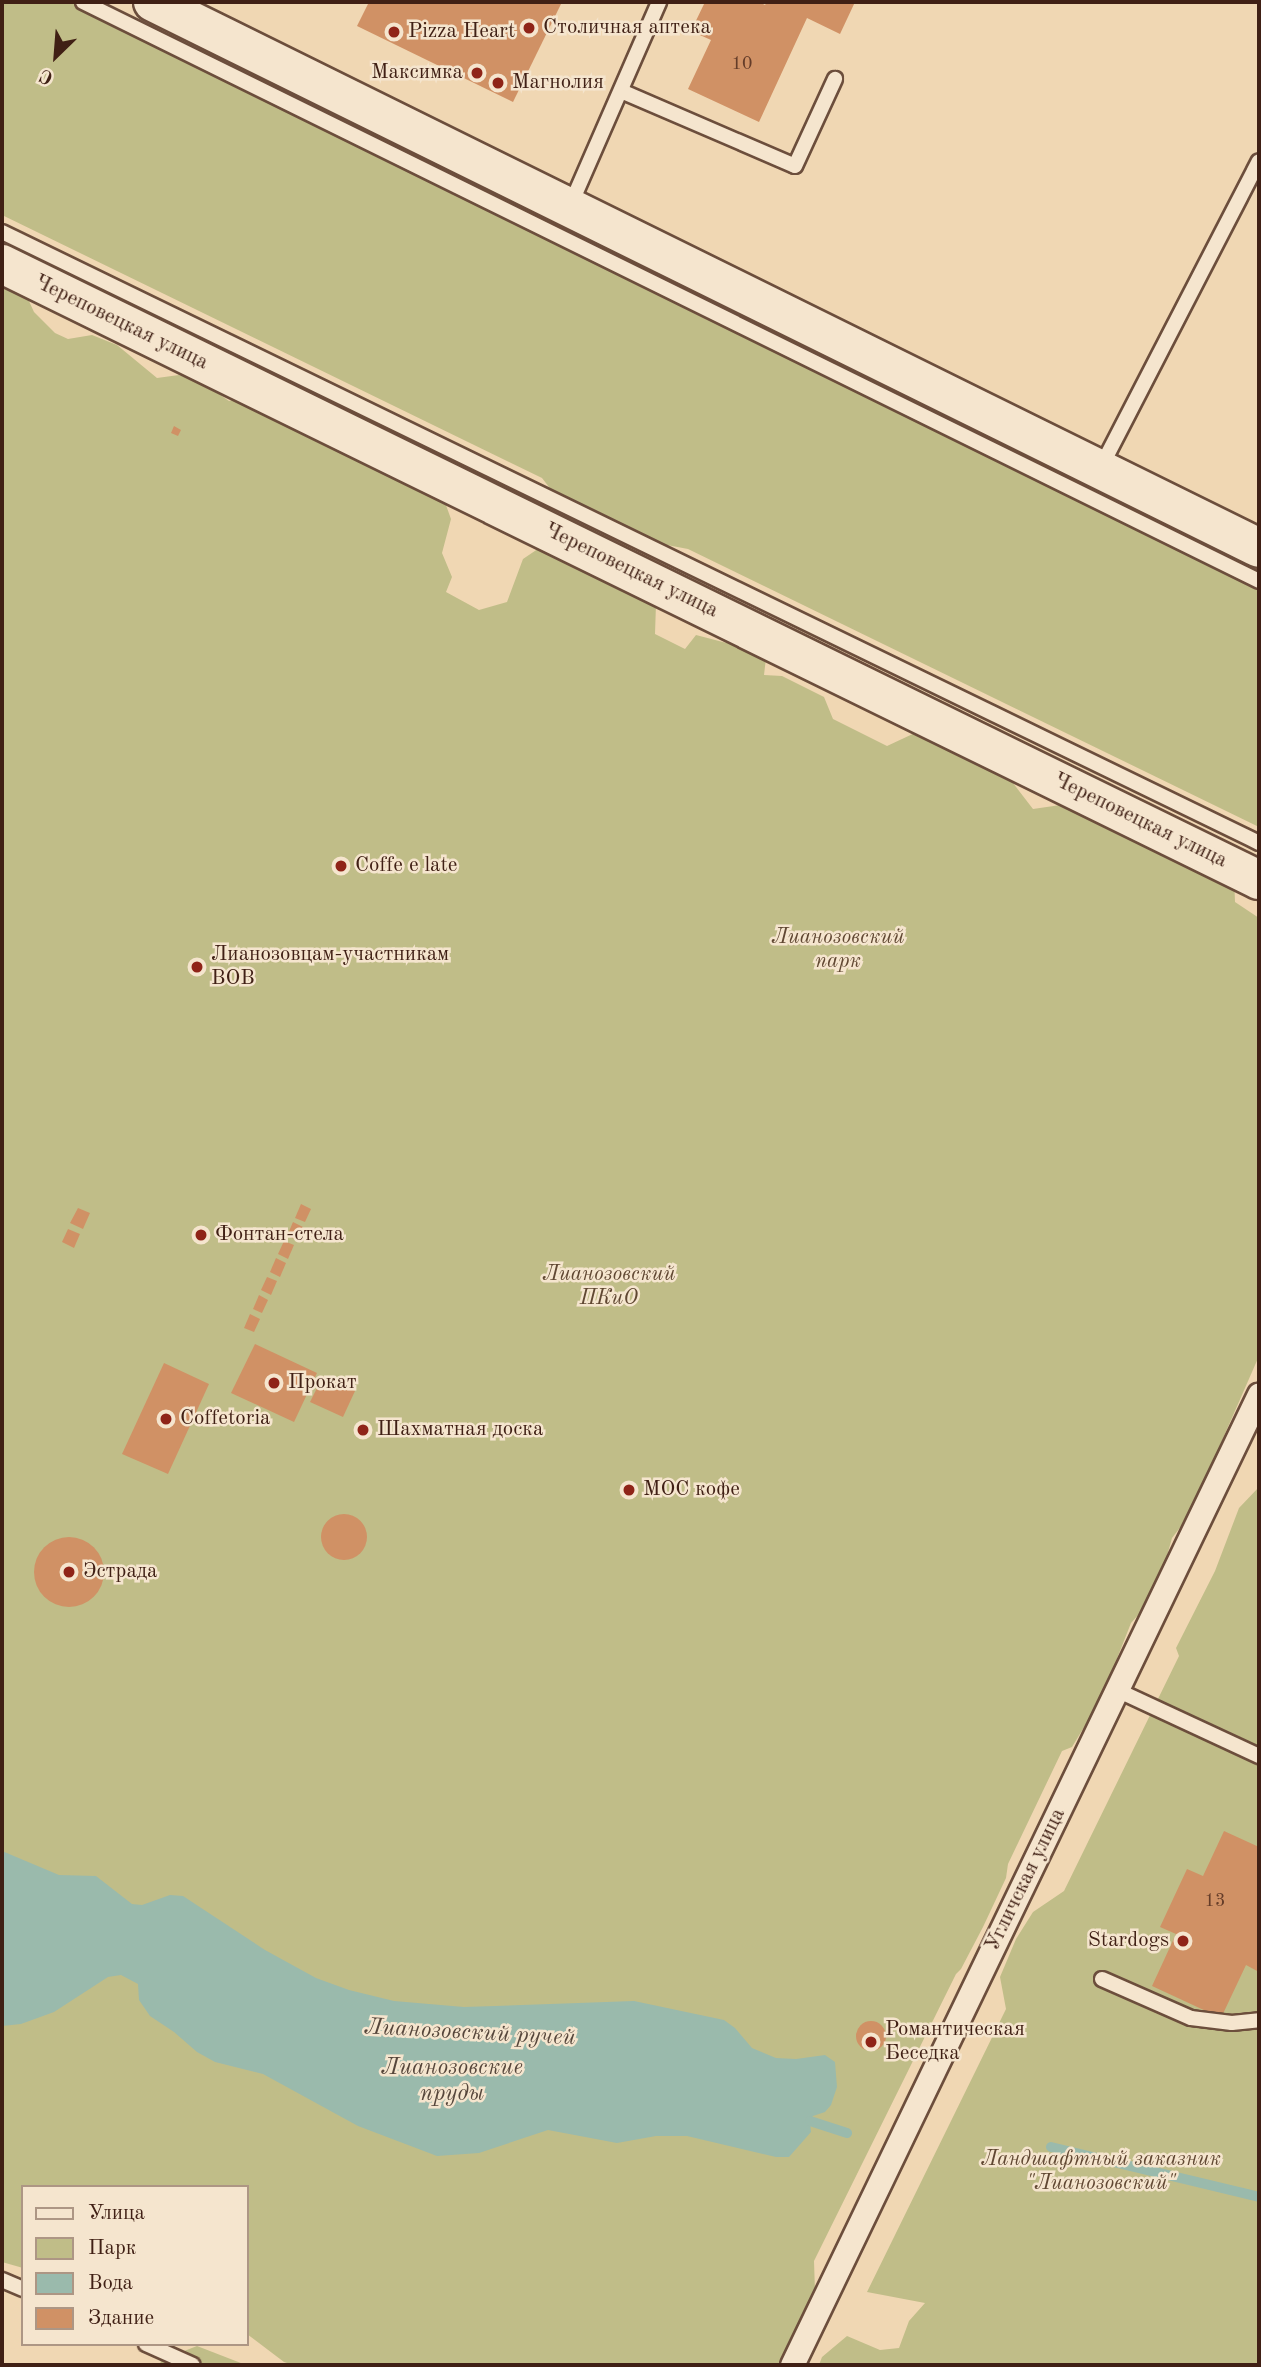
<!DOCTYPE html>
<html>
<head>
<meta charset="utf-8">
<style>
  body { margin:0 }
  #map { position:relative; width:1261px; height:2367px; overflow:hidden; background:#f0d7b3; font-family:"Old Standard TT",serif }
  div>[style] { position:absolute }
  .green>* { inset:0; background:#c0bd88 }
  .water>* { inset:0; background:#9abaac }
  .stream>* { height:10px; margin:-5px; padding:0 5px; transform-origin:5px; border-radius:5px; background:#9abaac }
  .building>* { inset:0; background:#d09165 }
  .round { border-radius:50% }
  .roads { filter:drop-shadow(2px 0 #6c4e3c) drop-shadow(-2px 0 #6c4e3c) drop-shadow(0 2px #6c4e3c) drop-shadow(0 -2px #6c4e3c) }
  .service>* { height:14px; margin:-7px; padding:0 7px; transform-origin:7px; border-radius:7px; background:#f5e5ce }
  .pedestrian>* { height:23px; margin:-11.5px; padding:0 11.5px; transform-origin:11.5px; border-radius:11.5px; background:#f5e5ce }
  .secondary>* { height:38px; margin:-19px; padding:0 19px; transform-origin:19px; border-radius:19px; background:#f5e5ce }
  .dots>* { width:19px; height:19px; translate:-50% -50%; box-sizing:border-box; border:4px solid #f5e5ce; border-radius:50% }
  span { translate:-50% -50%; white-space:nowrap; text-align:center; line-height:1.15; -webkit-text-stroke:5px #f5e5ce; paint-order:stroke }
  .number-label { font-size:18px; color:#643c29 }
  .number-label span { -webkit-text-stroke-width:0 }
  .poi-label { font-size:21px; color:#402015 }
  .left { translate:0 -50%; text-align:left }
  .right { translate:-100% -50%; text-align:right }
  .street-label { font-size:21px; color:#402015 }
  .park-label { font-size:21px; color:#604732; font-style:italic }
  .water-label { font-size:23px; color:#56463b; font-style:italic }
  .frame { position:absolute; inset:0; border:4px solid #402015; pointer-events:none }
  .legend { position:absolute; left:21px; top:2185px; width:228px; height:161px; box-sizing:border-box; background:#f5e5ce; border:2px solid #ad9684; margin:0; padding:9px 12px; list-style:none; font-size:21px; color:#402015 }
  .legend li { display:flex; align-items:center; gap:14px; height:35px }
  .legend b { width:35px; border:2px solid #ad9684 }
  .north { position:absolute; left:21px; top:21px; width:70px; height:70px; -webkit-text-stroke:5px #f5e5ce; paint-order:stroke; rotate:205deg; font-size:19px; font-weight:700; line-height:28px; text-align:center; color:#402015 }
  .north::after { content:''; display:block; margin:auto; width:24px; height:32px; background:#402015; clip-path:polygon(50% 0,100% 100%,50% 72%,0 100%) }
</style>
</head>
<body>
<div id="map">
  <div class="green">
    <i style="clip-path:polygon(2px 2px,84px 2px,714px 317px,742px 318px,753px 336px,787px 353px,823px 354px,970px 432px,970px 445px,1240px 580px,1259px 571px,1259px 827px,688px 549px,646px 541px,559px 500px,542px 478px,2px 215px)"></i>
    <i style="clip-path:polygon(2px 272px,22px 286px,34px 312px,55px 333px,68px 339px,92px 335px,117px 345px,157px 378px,179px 375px,206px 385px,229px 401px,246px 396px,438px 483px,451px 519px,442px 553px,452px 577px,446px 592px,479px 610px,507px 602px,523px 559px,557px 536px,656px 604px,655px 634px,685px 649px,696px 635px,742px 647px,766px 658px,764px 675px,782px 676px,824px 697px,833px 719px,887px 746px,917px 732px,989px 752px,1033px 809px,1088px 801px,1151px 818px,1159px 855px,1176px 852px,1234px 874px,1235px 902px,1259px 918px,1259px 1356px,1189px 1516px,1172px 1538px,1156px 1595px,1131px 1623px,1101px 1699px,1072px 1747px,1062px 1751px,1008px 1864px,1006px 1878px,983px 1927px,961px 1969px,956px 1974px,814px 2261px,815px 2291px,783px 2365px,293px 2365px,284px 2362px,247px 2334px,247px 2187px,23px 2187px,23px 2268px,2px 2262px)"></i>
    <i style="clip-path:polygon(1259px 1487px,1259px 2365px,819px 2365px,822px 2357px,847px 2336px,880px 2350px,899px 2348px,909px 2321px,925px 2303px,867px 2292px,1006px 2009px,1000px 1977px,1016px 1939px,1033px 1912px,1064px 1891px,1179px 1656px,1176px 1648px,1215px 1571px,1239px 1508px)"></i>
    <i style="clip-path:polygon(197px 2346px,246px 2365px,160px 2365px,161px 2360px)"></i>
  </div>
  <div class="water">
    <i style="clip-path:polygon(2px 1851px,59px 1875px,96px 1876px,132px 1904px,142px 1905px,170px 1895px,183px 1896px,265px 1950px,316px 1978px,349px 1990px,394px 2001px,464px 2007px,634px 2001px,724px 2020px,735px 2028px,752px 2048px,776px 2058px,796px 2059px,825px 2055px,835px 2062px,837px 2087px,831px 2105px,825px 2112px,813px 2116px,810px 2121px,811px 2132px,789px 2157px,776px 2157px,687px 2136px,656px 2136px,617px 2143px,548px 2130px,479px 2153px,437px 2156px,358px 2126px,263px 2074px,215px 2062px,197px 2052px,174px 2032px,150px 2016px,139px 2000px,138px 1984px,121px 1975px,108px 1977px,54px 2012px,21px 2024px,2px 2026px)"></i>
  </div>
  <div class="stream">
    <i style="left:810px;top:2121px;width:39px;rotate:18deg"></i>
    <i style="left:1051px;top:2147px;width:214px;rotate:13.5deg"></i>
  </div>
  <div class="building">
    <i style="clip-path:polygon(369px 2px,562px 2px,513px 102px,357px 26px)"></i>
    <i style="clip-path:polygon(705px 2px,759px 2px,765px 5px,767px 2px,855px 2px,840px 34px,807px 18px,759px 122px,688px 89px,711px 40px,691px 31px)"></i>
    <i style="clip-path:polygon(174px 426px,181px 430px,178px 436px,171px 433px)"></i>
    <i style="clip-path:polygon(301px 1204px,311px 1209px,305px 1222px,295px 1218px)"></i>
    <i style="clip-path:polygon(78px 1208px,90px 1213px,83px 1229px,70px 1223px)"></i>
    <i style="clip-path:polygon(293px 1222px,303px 1227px,297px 1240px,287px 1236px)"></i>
    <i style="clip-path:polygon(68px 1229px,80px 1234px,74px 1248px,62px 1242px)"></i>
    <i style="clip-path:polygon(284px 1241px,294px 1245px,288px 1259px,278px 1254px)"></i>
    <i style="clip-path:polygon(276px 1258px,286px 1263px,280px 1277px,270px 1272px)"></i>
    <i style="clip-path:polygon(267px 1277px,277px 1281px,271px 1295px,261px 1290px)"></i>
    <i style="clip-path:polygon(259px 1295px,268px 1300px,262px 1313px,253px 1309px)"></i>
    <i style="clip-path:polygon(250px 1314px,260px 1319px,254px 1332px,244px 1328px)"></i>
    <i style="clip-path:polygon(255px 1344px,317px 1373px,294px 1422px,231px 1393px)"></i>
    <i style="clip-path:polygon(164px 1363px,209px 1384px,168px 1474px,122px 1454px)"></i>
    <i style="clip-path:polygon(323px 1376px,355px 1391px,343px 1417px,310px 1402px)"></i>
    <i class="round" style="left:321px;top:1514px;width:46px;height:46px"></i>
    <i class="round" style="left:34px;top:1537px;width:70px;height:70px"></i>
    <i style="clip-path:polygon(1224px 1831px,1259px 1847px,1259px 1972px,1246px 1965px,1221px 2018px,1152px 1986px,1176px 1934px,1160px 1927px,1187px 1869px,1203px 1876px)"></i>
    <i class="round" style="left:856px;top:2021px;width:30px;height:30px"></i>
  </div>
  <div class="roads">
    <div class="service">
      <i style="left:83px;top:2px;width:1311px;rotate:26.21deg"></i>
      <i style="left:621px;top:91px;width:189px;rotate:23.3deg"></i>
      <i style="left:795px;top:166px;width:96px;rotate:-65.3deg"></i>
      <i style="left:570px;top:206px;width:223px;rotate:-66.4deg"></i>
      <i style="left:2px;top:232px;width:1398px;rotate:25.92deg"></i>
      <i style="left:1101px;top:467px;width:344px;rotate:-62.7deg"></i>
      <i style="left:1117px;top:1690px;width:157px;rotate:24.9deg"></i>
      <i style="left:1102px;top:1979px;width:97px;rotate:23.7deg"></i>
      <i style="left:1191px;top:2018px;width:41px;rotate:7deg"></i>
      <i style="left:1232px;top:2023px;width:27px;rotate:-6deg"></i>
      <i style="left:2px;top:2280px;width:23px;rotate:23deg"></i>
      <i style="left:146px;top:2344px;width:51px;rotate:24.1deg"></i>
    </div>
    <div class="pedestrian">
      <i style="left:792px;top:2365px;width:1077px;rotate:-64.31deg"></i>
    </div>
    <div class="secondary">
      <i style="left:153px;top:2px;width:1233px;rotate:26.27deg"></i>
      <i style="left:2px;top:264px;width:1400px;rotate:26.11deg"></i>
    </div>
  </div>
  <div class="dots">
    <i style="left:529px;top:28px;background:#8f2418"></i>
    <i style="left:394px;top:32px;background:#8f2418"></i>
    <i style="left:477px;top:73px;background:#8f2418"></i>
    <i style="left:498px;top:83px;background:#8f2418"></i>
    <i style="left:341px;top:866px;background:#8f2418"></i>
    <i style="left:197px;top:967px;background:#8f2418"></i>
    <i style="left:201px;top:1235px;background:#8f2418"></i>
    <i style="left:274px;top:1383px;background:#8f2418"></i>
    <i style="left:166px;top:1419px;background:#8f2418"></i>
    <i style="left:363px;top:1430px;background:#8f2418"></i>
    <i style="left:629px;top:1490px;background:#8f2418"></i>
    <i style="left:69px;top:1572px;background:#8f2418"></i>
    <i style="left:1183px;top:1941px;background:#8f2418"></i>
    <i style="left:871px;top:2042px;background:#8f2418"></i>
  </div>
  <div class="number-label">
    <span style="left:742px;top:64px">10</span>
    <span style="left:1215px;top:1901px">13</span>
  </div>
  <div class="poi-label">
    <span class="left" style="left:543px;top:28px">Столичная аптека</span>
    <span class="left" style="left:408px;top:32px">Pizza Heart</span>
    <span class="right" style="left:463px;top:73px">Максимка</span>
    <span class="left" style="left:512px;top:83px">Магнолия</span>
    <span class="left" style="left:355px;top:866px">Coffe e late</span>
    <span class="left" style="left:211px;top:967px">Лианозовцам-участникам<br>ВОВ</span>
    <span class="left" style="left:215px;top:1235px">Фонтан-стела</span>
    <span class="left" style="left:288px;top:1383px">Прокат</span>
    <span class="left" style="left:180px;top:1419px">Coffetoria</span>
    <span class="left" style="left:377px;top:1430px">Шахматная доска</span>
    <span class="left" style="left:643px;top:1490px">МОС кофе</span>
    <span class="left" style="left:83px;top:1572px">Эстрада</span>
    <span class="right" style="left:1169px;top:1941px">Stardogs</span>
    <span class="left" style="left:885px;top:2042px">Романтическая<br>Беседка</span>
  </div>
  <div class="street-label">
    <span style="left:121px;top:323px;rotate:26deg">Череповецкая улица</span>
    <span style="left:631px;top:571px;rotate:26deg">Череповецкая улица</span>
    <span style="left:1140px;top:821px;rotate:26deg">Череповецкая улица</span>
    <span style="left:1026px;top:1880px;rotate:-64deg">Угличская улица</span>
  </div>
  <div class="park-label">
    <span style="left:838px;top:950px">Лианозовский<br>парк</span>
    <span style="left:609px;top:1287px">Лианозовский<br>ПКиО</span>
    <span style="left:1101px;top:2172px">Ландшафтный заказник<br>"Лианозовский"</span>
  </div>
  <div class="water-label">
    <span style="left:470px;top:2033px;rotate:3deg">Лианозовский ручей</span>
    <span style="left:452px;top:2081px">Лианозовские<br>пруды</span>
  </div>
  <div class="frame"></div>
  <ul class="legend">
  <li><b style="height:9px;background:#f5e5ce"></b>Улица</li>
  <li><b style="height:19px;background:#c0bd88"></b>Парк</li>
  <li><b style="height:19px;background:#9abaac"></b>Вода</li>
  <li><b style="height:19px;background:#d09165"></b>Здание</li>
  </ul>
  <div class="north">С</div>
</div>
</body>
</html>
